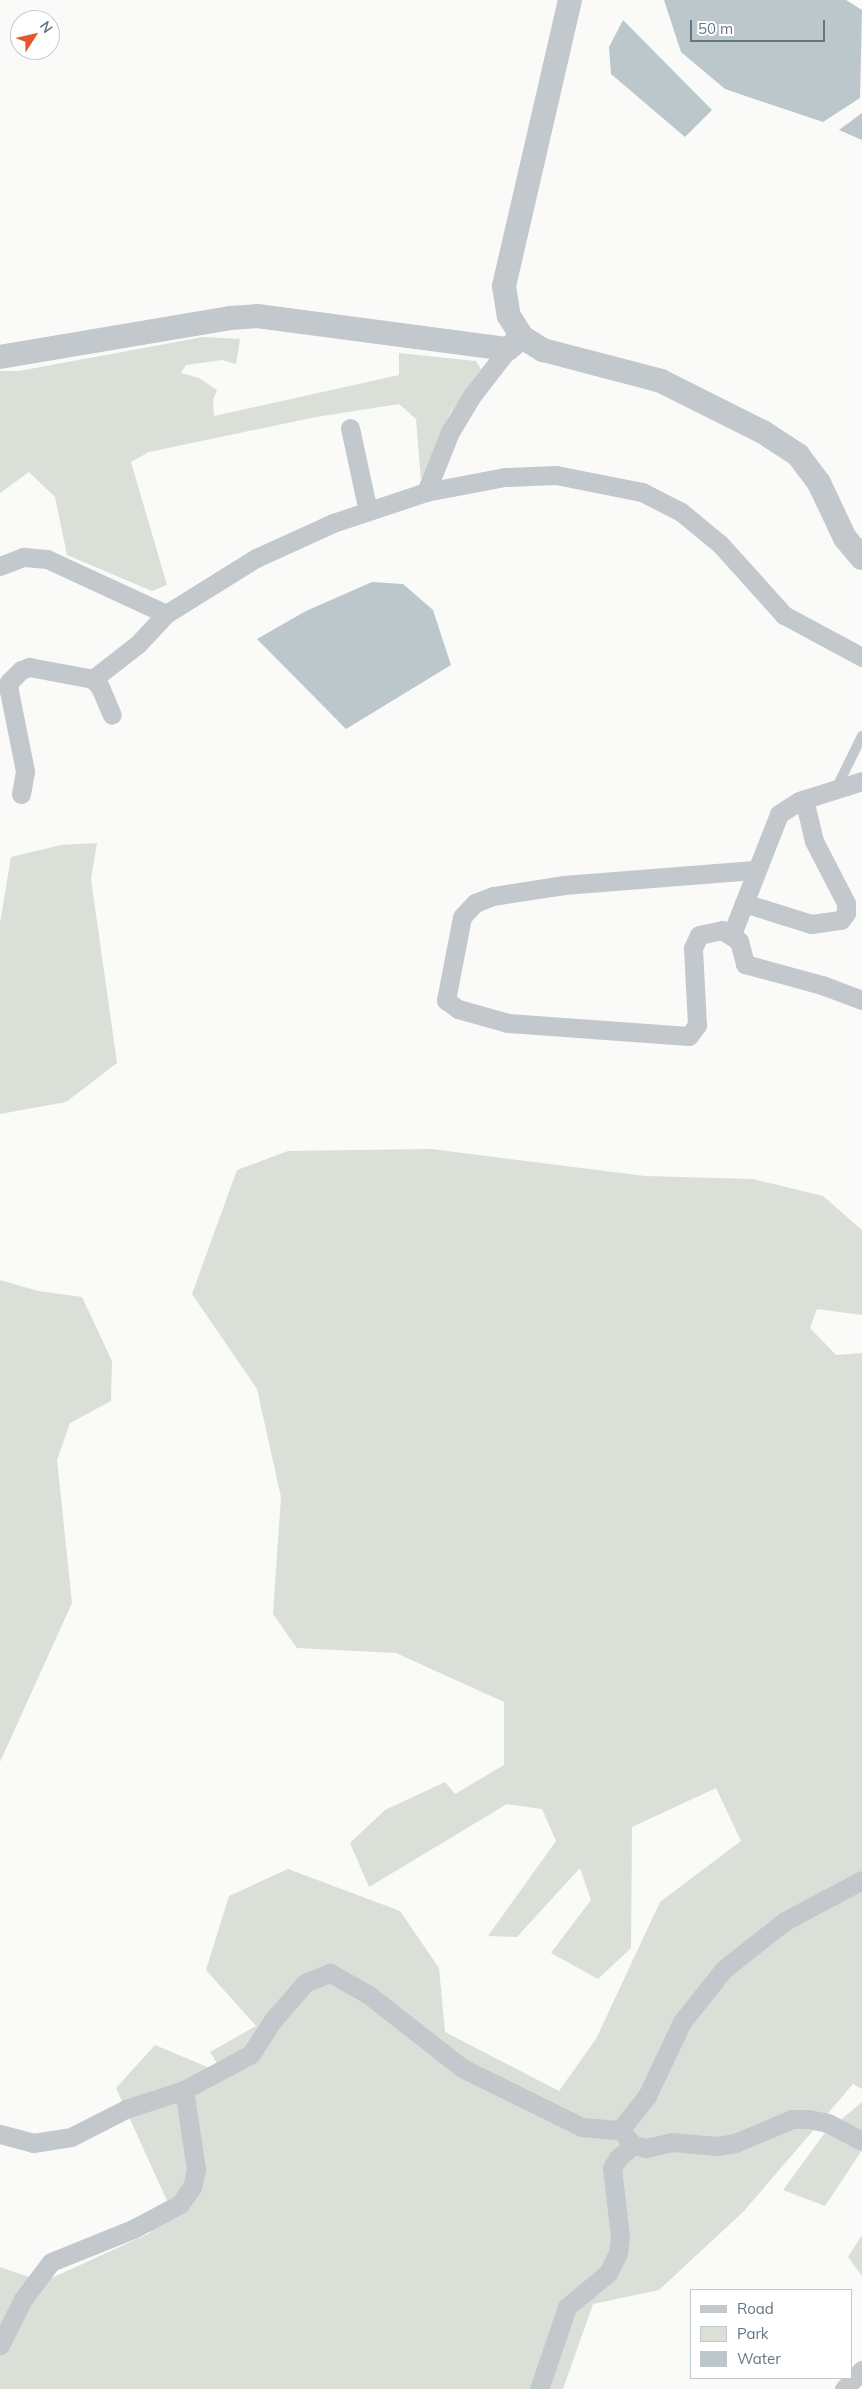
<!DOCTYPE html>
<html>
<head>
<meta charset="utf-8">
<style>
  body { margin:0 }
  #map { position:relative; width:862px; height:2389px; overflow:hidden; background:#fafaf8; font-family:Mulish,sans-serif }
  div>[style] { position:absolute }
  .green>* { inset:0; background:#dadfd7 }
  .water>* { inset:0; background:#bbc7cb }
  .service>* { height:10px; margin:-5px; padding:0 5px; transform-origin:5px; border-radius:5px; background:#c3c8cc }
  .minor>* { height:19px; margin:-9.5px; padding:0 9.5px; transform-origin:9.5px; border-radius:9.5px; background:#c3c8cc }
  .tertiary>* { height:24px; margin:-12px; padding:0 12px; transform-origin:12px; border-radius:12px; background:#c3c8cc }
  span { translate:-50% -50%; white-space:nowrap; text-align:center; line-height:1.15; -webkit-text-stroke:5px #fff; paint-order:stroke }
  .legend { position:absolute; left:690px; top:2289px; width:162px; height:90px; box-sizing:border-box; background:#fff; border:1px solid #c1c8cd; margin:0; padding:6px 9px; list-style:none; font-size:15px; color:#657683 }
  .legend li { display:flex; align-items:center; gap:10px; height:25px }
  .legend b { width:25px; border:1px solid #c1c8cd }
  .north { position:absolute; left:10px; top:10px; width:50px; height:50px; box-sizing:border-box; background:#fff; border:1px solid #c1c8cd; border-radius:50%; rotate:55deg; font-size:14px; font-weight:700; line-height:20px; text-align:center; color:#657683 }
  .north::after { content:''; display:block; margin:auto; width:18px; height:22px; background:#e4572e; clip-path:polygon(50% 0,100% 100%,50% 72%,0 100%) }
  .scale { position:absolute; left:690px; top:20px; width:135px; height:22px; box-sizing:border-box; border:2px solid #657683; border-top:0; padding-left:6px; font-size:15px; line-height:18px; white-space:nowrap; color:#657683; -webkit-text-stroke:4px #fff; paint-order:stroke }
</style>
</head>
<body>
<div id="map">
  <div class="green">
    <i style="clip-path:polygon(203px 337px,240px 339px,236px 364px,222px 360px,186px 365px,181px 373px,199px 378px,217px 390px,213px 400px,214px 416px,399px 375px,399px 353px,476px 361px,481px 369px,450px 413px,421px 480px,416px 419px,399px 404px,316px 417px,149px 452px,131px 462px,167px 585px,152px 591px,67px 555px,55px 497px,29px 472px,0 493px,0 371px,19px 371px)"></i>
    <i style="clip-path:polygon(97px 843px,91px 879px,117px 1063px,66px 1102px,0 1114px,0 923px,11px 857px,61px 845px)"></i>
    <i style="clip-path:polygon(431px 1149px,645px 1176px,753px 1179px,823px 1196px,862px 1230px,862px 1315px,817px 1309px,810px 1328px,836px 1355px,862px 1353px,862px 2089px,853px 2084px,744px 2211px,659px 2290px,593px 2304px,563px 2389px,0 2389px,0 2267px,43px 2282px,150px 2233px,168px 2203px,116px 2088px,155px 2045px,224px 2074px,210px 2052px,256px 2026px,206px 1970px,229px 1896px,288px 1869px,400px 1911px,439px 1968px,445px 2032px,559px 2091px,596px 2039px,660px 1902px,741px 1841px,716px 1788px,632px 1827px,631px 1948px,598px 1979px,551px 1953px,591px 1900px,580px 1868px,517px 1937px,488px 1936px,556px 1841px,542px 1809px,507px 1804px,369px 1887px,350px 1843px,385px 1810px,445px 1782px,455px 1794px,504px 1765px,504px 1702px,396px 1653px,297px 1648px,273px 1614px,281px 1497px,257px 1389px,192px 1294px,237px 1170px,288px 1151px)"></i>
    <i style="clip-path:polygon(0 1280px,38px 1291px,82px 1297px,112px 1361px,111px 1401px,70px 1423px,57px 1460px,72px 1603px,0 1762px)"></i>
    <i style="clip-path:polygon(862px 2102px,862px 2150px,825px 2206px,783px 2190px,824px 2134px)"></i>
    <i style="clip-path:polygon(862px 2235px,862px 2276px,848px 2257px)"></i>
  </div>
  <div class="water">
    <i style="clip-path:polygon(664px 0,846px 0,862px 10px,860px 98px,823px 122px,725px 89px,681px 52px)"></i>
    <i style="clip-path:polygon(623px 20px,712px 110px,685px 137px,611px 74px,609px 47px)"></i>
    <i style="clip-path:polygon(862px 113px,862px 140px,839px 130px)"></i>
    <i style="clip-path:polygon(372px 582px,403px 584px,433px 610px,451px 665px,346px 729px,257px 639px,306px 611px)"></i>
  </div>
  <div class="service">
    <i style="left:836px;top:789px;width:59px;rotate:-63.9deg"></i>
  </div>
  <div class="minor">
    <i style="left:350px;top:428px;width:85px;rotate:77.8deg"></i>
    <i style="left:426px;top:492px;width:65px;rotate:-68.2deg"></i>
    <i style="left:450px;top:432px;width:41px;rotate:-59deg"></i>
    <i style="left:471px;top:397px;width:61px;rotate:-52.4deg"></i>
    <i style="left:0;top:566px;width:26px;rotate:-21deg"></i>
    <i style="left:24px;top:557px;width:23px;rotate:5deg"></i>
    <i style="left:47px;top:559px;width:131px;rotate:24.8deg"></i>
    <i style="left:166px;top:614px;width:106px;rotate:-31.9deg"></i>
    <i style="left:256px;top:558px;width:85px;rotate:-24.4deg"></i>
    <i style="left:333px;top:523px;width:98px;rotate:-18.4deg"></i>
    <i style="left:426px;top:492px;width:80px;rotate:-10.8deg"></i>
    <i style="left:505px;top:477px;width:51px;rotate:-2.2deg"></i>
    <i style="left:556px;top:475px;width:88px;rotate:11.2deg"></i>
    <i style="left:642px;top:492px;width:44px;rotate:27.1deg"></i>
    <i style="left:681px;top:512px;width:50px;rotate:39.4deg"></i>
    <i style="left:720px;top:544px;width:96px;rotate:48deg"></i>
    <i style="left:784px;top:615px;width:89px;rotate:28.3deg"></i>
    <i style="left:93px;top:679px;width:57px;rotate:-37.9deg"></i>
    <i style="left:138px;top:644px;width:41px;rotate:-47deg"></i>
    <i style="left:21px;top:794px;width:23px;rotate:-80deg"></i>
    <i style="left:25px;top:771px;width:82px;rotate:-101.3deg"></i>
    <i style="left:9px;top:691px;width:9px;rotate:-90deg"></i>
    <i style="left:9px;top:682px;width:17px;rotate:-45deg"></i>
    <i style="left:21px;top:670px;width:9px;rotate:-21deg"></i>
    <i style="left:29px;top:667px;width:65px;rotate:10.6deg"></i>
    <i style="left:93px;top:679px;width:11px;rotate:49deg"></i>
    <i style="left:100px;top:687px;width:30px;rotate:67deg"></i>
    <i style="left:754px;top:870px;width:191px;rotate:175.5deg"></i>
    <i style="left:564px;top:885px;width:72px;rotate:171.2deg"></i>
    <i style="left:493px;top:896px;width:19px;rotate:159deg"></i>
    <i style="left:475px;top:903px;width:19px;rotate:133deg"></i>
    <i style="left:462px;top:917px;width:85px;rotate:100.9deg"></i>
    <i style="left:446px;top:1000px;width:15px;rotate:37deg"></i>
    <i style="left:458px;top:1009px;width:52px;rotate:15.6deg"></i>
    <i style="left:508px;top:1023px;width:181px;rotate:4.1deg"></i>
    <i style="left:689px;top:1036px;width:14px;rotate:-54deg"></i>
    <i style="left:697px;top:1025px;width:77px;rotate:-93deg"></i>
    <i style="left:693px;top:948px;width:14px;rotate:-65deg"></i>
    <i style="left:699px;top:935px;width:24px;rotate:-12deg"></i>
    <i style="left:722px;top:930px;width:20px;rotate:33deg"></i>
    <i style="left:739px;top:941px;width:24px;rotate:75deg"></i>
    <i style="left:745px;top:964px;width:80px;rotate:15.3deg"></i>
    <i style="left:822px;top:985px;width:43px;rotate:20.6deg"></i>
    <i style="left:744px;top:903px;width:70px;rotate:17.4deg"></i>
    <i style="left:811px;top:924px;width:30px;rotate:-8deg"></i>
    <i style="left:841px;top:920px;width:9px;rotate:-54deg"></i>
    <i style="left:846px;top:913px;width:10px;rotate:-90deg"></i>
    <i style="left:846px;top:903px;width:70px;rotate:-117.3deg"></i>
    <i style="left:814px;top:841px;width:43px;rotate:-103.4deg"></i>
    <i style="left:732px;top:934px;width:129px;rotate:-68.6deg"></i>
    <i style="left:779px;top:814px;width:24px;rotate:-33deg"></i>
    <i style="left:799px;top:801px;width:66px;rotate:-17.6deg"></i>
    <i style="left:0;top:2134px;width:34px;rotate:15deg"></i>
    <i style="left:33px;top:2143px;width:38px;rotate:-9deg"></i>
    <i style="left:71px;top:2137px;width:62px;rotate:-27deg"></i>
    <i style="left:126px;top:2109px;width:61px;rotate:-18.1deg"></i>
    <i style="left:184px;top:2090px;width:76px;rotate:-28.2deg"></i>
    <i style="left:251px;top:2054px;width:40px;rotate:-57.1deg"></i>
    <i style="left:273px;top:2020px;width:49px;rotate:-49.1deg"></i>
    <i style="left:305px;top:1983px;width:27px;rotate:-22deg"></i>
    <i style="left:330px;top:1973px;width:45px;rotate:29.4deg"></i>
    <i style="left:369px;top:1995px;width:118px;rotate:38.1deg"></i>
    <i style="left:462px;top:2068px;width:134px;rotate:26.2deg"></i>
    <i style="left:582px;top:2127px;width:38px;rotate:5deg"></i>
    <i style="left:620px;top:2130px;width:43px;rotate:-51.5deg"></i>
    <i style="left:647px;top:2096px;width:82px;rotate:-64.7deg"></i>
    <i style="left:682px;top:2022px;width:68px;rotate:-51.6deg"></i>
    <i style="left:724px;top:1969px;width:78px;rotate:-38.2deg"></i>
    <i style="left:785px;top:1921px;width:87px;rotate:-28deg"></i>
    <i style="left:626px;top:2137px;width:11px;rotate:49deg"></i>
    <i style="left:633px;top:2145px;width:13px;rotate:13deg"></i>
    <i style="left:646px;top:2148px;width:26px;rotate:-13deg"></i>
    <i style="left:671px;top:2142px;width:46px;rotate:5deg"></i>
    <i style="left:717px;top:2146px;width:18px;rotate:-9deg"></i>
    <i style="left:735px;top:2143px;width:62px;rotate:-22.8deg"></i>
    <i style="left:792px;top:2119px;width:16px"></i>
    <i style="left:808px;top:2119px;width:20px;rotate:11deg"></i>
    <i style="left:828px;top:2123px;width:38px;rotate:28deg"></i>
    <i style="left:0;top:2345px;width:51px;rotate:-63.4deg"></i>
    <i style="left:23px;top:2299px;width:46px;rotate:-52.9deg"></i>
    <i style="left:51px;top:2262px;width:88px;rotate:-21.9deg"></i>
    <i style="left:133px;top:2229px;width:53px;rotate:-28deg"></i>
    <i style="left:180px;top:2204px;width:21px;rotate:-55deg"></i>
    <i style="left:192px;top:2187px;width:18px;rotate:-77deg"></i>
    <i style="left:196px;top:2169px;width:80px;rotate:-98.6deg"></i>
    <i style="left:539px;top:2389px;width:87px;rotate:-71.1deg"></i>
    <i style="left:567px;top:2307px;width:53px;rotate:-39.7deg"></i>
    <i style="left:608px;top:2273px;width:22px;rotate:-63deg"></i>
    <i style="left:618px;top:2253px;width:17px;rotate:-83deg"></i>
    <i style="left:620px;top:2236px;width:68px;rotate:-96.7deg"></i>
    <i style="left:612px;top:2168px;width:12px;rotate:-59deg"></i>
    <i style="left:618px;top:2158px;width:20px;rotate:-41deg"></i>
    <i style="left:844px;top:2389px;width:26px;rotate:-47deg"></i>
  </div>
  <div class="tertiary">
    <i style="left:570px;top:0;width:294px;rotate:103deg"></i>
    <i style="left:504px;top:286px;width:30px;rotate:81deg"></i>
    <i style="left:509px;top:316px;width:25px;rotate:58deg"></i>
    <i style="left:522px;top:337px;width:25px;rotate:32deg"></i>
    <i style="left:543px;top:350px;width:122px;rotate:14.7deg"></i>
    <i style="left:661px;top:381px;width:114px;rotate:26.6deg"></i>
    <i style="left:763px;top:432px;width:42px;rotate:33.3deg"></i>
    <i style="left:798px;top:455px;width:35px;rotate:53deg"></i>
    <i style="left:819px;top:483px;width:61px;rotate:64.7deg"></i>
    <i style="left:845px;top:538px;width:26px;rotate:50deg"></i>
    <i style="left:0;top:357px;width:233px;rotate:-9.6deg"></i>
    <i style="left:230px;top:318px;width:27px;rotate:-4deg"></i>
    <i style="left:257px;top:316px;width:253px;rotate:7.5deg"></i>
    <i style="left:508px;top:349px;width:18px;rotate:-41deg"></i>
  </div>
  <ul class="legend">
  <li><b style="height:6px;background:#c3c8cc"></b>Road</li>
  <li><b style="height:14px;background:#dadfd7"></b>Park</li>
  <li><b style="height:14px;background:#bbc7cb"></b>Water</li>
  </ul>
  <div class="north">N</div>
  <div class="scale">50 m</div>
</div>
</body>
</html>
